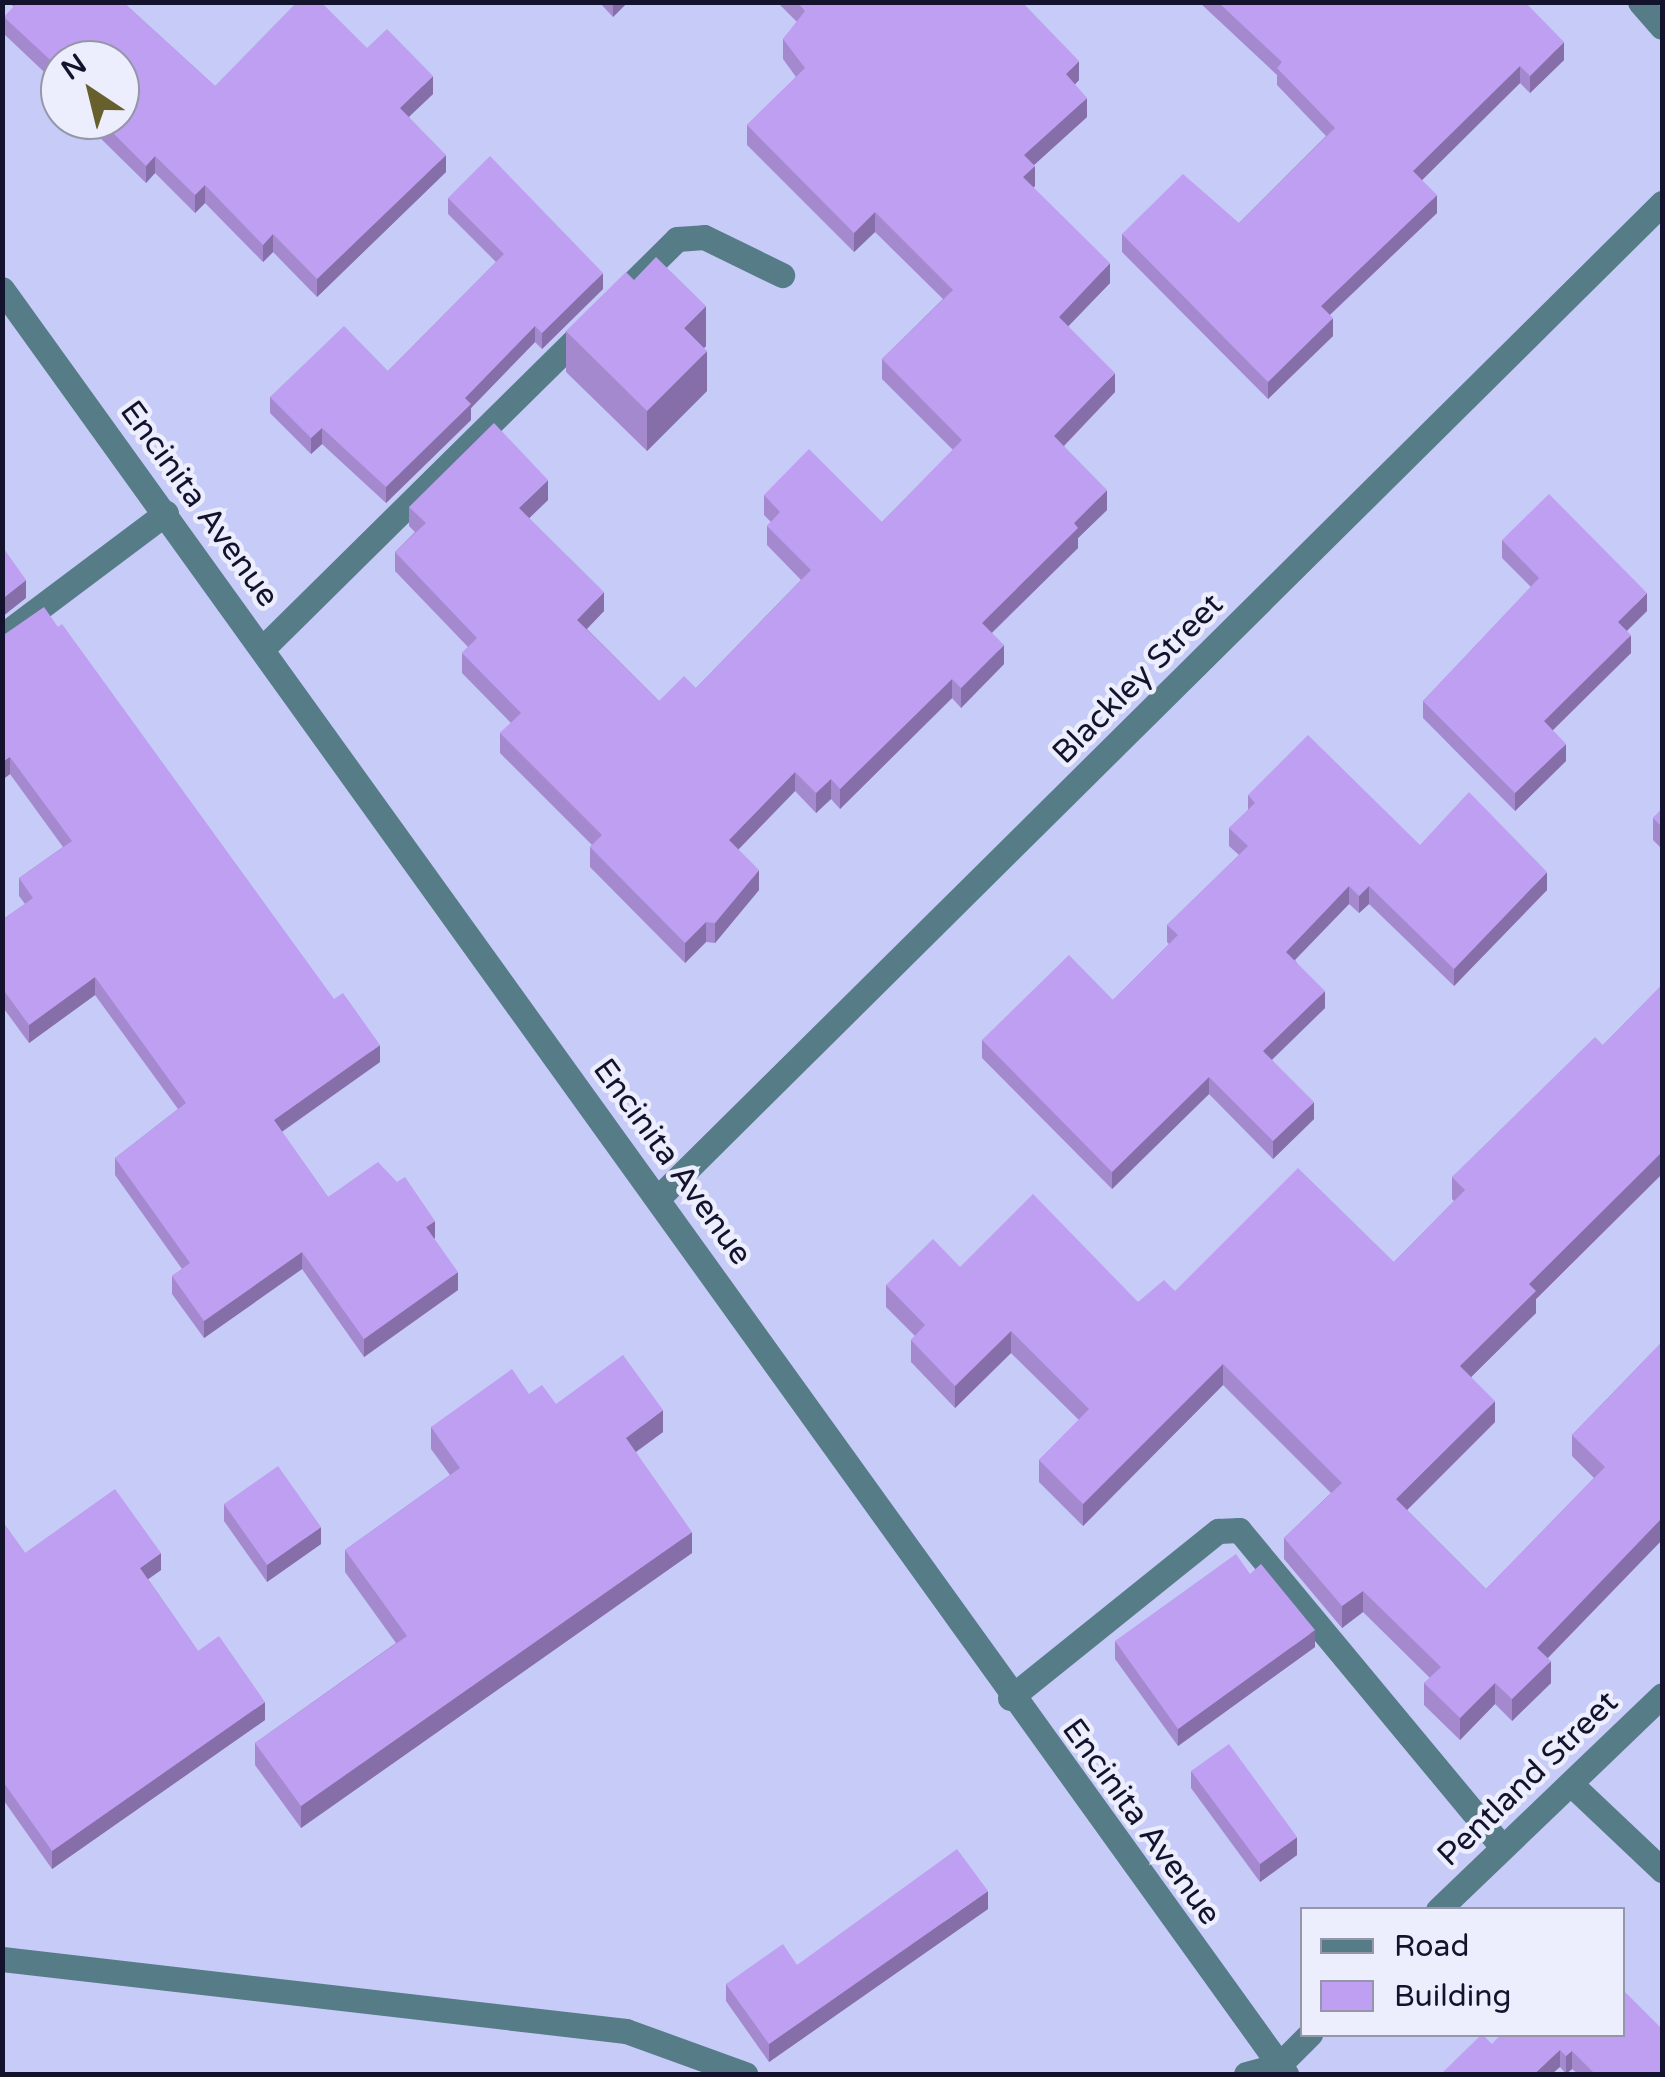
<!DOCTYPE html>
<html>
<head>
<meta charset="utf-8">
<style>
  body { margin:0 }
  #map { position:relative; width:1665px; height:2077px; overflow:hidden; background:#c7cbf7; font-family:"Varela Round",sans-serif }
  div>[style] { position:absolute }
  .minor>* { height:25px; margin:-12.5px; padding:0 12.5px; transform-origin:12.5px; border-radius:12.5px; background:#567c88 }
  .wall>* { inset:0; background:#a489cf }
  .shaded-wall>* { inset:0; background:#866fa9 }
  .building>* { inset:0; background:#bf9ff1 }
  span { translate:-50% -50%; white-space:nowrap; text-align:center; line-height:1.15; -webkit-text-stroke:9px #edeefd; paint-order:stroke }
  .street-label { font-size:32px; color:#14132e }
  .frame { position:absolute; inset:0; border:5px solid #14132e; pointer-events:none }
  .legend { position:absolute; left:1300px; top:1907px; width:325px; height:130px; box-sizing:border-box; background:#edeefd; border:2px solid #9696aa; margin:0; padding:12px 18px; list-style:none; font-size:30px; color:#14132e }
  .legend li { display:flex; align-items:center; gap:20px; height:50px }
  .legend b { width:50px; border:2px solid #9696aa }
  .north { position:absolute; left:40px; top:40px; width:100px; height:100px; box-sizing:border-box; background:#edeefd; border:2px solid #9696aa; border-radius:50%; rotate:325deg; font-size:28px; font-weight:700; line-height:40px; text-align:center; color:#14132e }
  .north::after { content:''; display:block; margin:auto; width:35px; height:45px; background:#67602c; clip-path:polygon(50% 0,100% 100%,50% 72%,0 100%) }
</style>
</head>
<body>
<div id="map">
  <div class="minor">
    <i style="left:1640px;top:2px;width:33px;rotate:49deg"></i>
    <i style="left:2px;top:289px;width:2199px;rotate:54.27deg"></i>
    <i style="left:2px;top:636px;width:205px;rotate:-36.9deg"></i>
    <i style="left:263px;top:648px;width:582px;rotate:-44.65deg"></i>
    <i style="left:677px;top:239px;width:27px;rotate:-4deg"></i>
    <i style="left:704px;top:237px;width:87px;rotate:26deg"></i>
    <i style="left:658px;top:1198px;width:1414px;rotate:-44.74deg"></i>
    <i style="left:1010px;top:1698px;width:267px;rotate:-38.8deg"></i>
    <i style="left:1218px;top:1531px;width:21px;rotate:-3deg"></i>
    <i style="left:1239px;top:1530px;width:412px;rotate:50.3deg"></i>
    <i style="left:1572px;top:1785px;width:124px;rotate:43.4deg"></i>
    <i style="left:1438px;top:1910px;width:310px;rotate:-43.8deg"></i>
    <i style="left:2px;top:1959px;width:628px;rotate:6.58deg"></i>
    <i style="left:626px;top:2031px;width:127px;rotate:19.9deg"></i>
    <i style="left:1246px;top:2074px;width:34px;rotate:-15deg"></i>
    <i style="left:1279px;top:2065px;width:44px;rotate:-45deg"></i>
  </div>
  <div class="wall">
    <i style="clip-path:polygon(9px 2px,123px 2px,215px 86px,367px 48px,433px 94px,409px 117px,446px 172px,317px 297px,273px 252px,263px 262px,205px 203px,195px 213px,155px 173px,146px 183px,86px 124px,86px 120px,120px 120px,60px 60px,60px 87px,4px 34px,4px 17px,14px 7px)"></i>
    <i style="clip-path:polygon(599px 2px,628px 2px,613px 17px)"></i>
    <i style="clip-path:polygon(777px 2px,1022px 2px,1079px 80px,1075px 84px,1087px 117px,1034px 165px,1035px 186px,1033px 187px,1110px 283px,1068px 326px,1115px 392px,1064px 446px,1107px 510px,1078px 538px,1078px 548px,992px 633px,1004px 664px,961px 708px,952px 698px,840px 809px,831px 799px,816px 813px,795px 791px,738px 850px,759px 890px,715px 943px,706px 942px,685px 963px,590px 867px,590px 847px,592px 845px,500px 753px,500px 733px,511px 723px,462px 673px,462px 653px,468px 647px,395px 571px,395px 552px,415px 532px,409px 526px,409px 507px,548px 500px,529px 518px,604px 611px,587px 629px,659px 701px,696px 688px,801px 580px,767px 545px,767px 526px,771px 522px,764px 515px,764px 495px,882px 522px,953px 450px,882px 379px,882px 359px,943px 299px,875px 232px,854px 252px,747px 145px,747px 125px,796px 77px,783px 59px,783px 39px,797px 22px)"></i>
    <i style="clip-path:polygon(1199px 2px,1525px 2px,1564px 60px,1530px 93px,1520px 83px,1422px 180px,1437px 213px,1330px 315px,1333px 336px,1268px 399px,1122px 252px,1122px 234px,1239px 223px,1326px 136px,1277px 85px,1277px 75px)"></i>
    <i style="clip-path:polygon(448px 198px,603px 289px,542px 349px,535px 342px,471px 408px,471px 420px,386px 503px,322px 444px,311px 454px,270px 413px,270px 397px,388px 371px,496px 262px,448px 214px)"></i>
    <i style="clip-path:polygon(566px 331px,706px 346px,704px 348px,707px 391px,647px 451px,566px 372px)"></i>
    <i style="clip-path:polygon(1502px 540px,1647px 611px,1627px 631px,1631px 653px,1552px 730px,1566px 761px,1515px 811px,1423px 718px,1423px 701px,1531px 587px,1502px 558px)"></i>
    <i style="clip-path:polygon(2px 634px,380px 1062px,282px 1132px,328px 1197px,435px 1238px,434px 1239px,458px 1290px,364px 1357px,302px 1269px,204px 1338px,172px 1294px,172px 1276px,182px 1269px,115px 1175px,115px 1158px,178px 1109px,95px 995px,29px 1043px,2px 1006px,2px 920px,25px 904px,19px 896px,19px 878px,63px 847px,10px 774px,2px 780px)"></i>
    <i style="clip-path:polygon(1248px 795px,1420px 845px,1547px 890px,1454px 986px,1369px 904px,1359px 913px,1349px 904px,1295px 960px,1325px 1008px,1272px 1060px,1314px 1119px,1273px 1159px,1209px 1094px,1112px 1189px,982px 1058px,982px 1040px,1113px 1000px,1169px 944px,1167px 942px,1167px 925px,1239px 855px,1229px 846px,1229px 828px,1248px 810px)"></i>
    <i style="clip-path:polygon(1662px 809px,1662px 849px,1653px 840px,1653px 818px)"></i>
    <i style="clip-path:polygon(1662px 985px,1662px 1174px,1536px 1299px,1536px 1313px,1471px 1377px,1495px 1422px,1407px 1510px,1486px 1589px,1594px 1478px,1572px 1456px,1572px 1435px,1662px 1342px,1662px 1544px,1660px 1542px,1548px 1658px,1551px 1683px,1512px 1721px,1495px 1704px,1460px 1740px,1424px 1705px,1424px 1683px,1430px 1678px,1363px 1612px,1342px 1628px,1284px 1559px,1284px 1538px,1331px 1493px,1223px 1385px,1083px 1526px,1039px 1482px,1039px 1460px,1079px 1420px,1011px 1353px,955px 1408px,911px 1362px,911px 1340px,915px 1336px,886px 1307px,886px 1285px,960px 1267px,1138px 1302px,1175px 1291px,1394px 1262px,1454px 1201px,1452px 1199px,1452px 1177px,1603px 1045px)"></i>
    <i style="clip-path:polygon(529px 1394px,556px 1404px,663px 1432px,636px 1452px,692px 1553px,301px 1828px,255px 1765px,255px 1743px,396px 1643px,345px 1572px,345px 1550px,450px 1475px,431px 1449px,431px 1427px)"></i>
    <i style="clip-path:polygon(224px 1504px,321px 1544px,267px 1582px,224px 1521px)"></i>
    <i style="clip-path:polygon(2px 1521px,25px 1553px,161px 1570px,148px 1579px,198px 1651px,265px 1720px,52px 1869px,2px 1798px)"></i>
    <i style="clip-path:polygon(1115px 1641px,1315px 1647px,1178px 1746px,1115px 1659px)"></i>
    <i style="clip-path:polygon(1191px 1771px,1297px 1855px,1260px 1882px,1191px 1788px)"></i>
    <i style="clip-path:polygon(988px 1909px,769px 2062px,726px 2001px,726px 1984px,797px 1965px)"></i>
    <i style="clip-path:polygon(1662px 2029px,1662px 2074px,1578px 2074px,1572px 2069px,1566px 2074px,1560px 2067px,1492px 2044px)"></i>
  </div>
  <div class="shaded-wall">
    <i style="clip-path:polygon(613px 2px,628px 2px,613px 17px)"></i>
    <i style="clip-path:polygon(1564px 42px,1564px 60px,1530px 93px,1530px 76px)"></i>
    <i style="clip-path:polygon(1079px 61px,1079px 80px,1066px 94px,1066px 74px)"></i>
    <i style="clip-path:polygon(1520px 66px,1520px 83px,1413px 189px,1413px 171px)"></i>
    <i style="clip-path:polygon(433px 76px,433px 94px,400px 125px,400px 108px)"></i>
    <i style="clip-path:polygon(1087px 98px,1087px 117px,1024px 174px,1024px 155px)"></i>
    <i style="clip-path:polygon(446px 155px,446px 172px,317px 297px,317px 279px)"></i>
    <i style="clip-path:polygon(155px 156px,155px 173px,146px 183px,146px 166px)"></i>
    <i style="clip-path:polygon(1035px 166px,1035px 186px,1023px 197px,1023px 177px)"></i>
    <i style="clip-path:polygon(205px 185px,205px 203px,195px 213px,195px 195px)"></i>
    <i style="clip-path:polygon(1437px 195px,1437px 213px,1321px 323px,1321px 306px)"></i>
    <i style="clip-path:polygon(875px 212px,875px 232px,854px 252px,854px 233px)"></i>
    <i style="clip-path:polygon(273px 234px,273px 252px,263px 262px,263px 245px)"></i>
    <i style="clip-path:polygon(1110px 263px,1110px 283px,1059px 336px,1059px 317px)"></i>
    <i style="clip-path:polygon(603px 273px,603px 289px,542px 349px,542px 333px)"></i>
    <i style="clip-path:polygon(706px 306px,706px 346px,684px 369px,684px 328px)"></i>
    <i style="clip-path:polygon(1333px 318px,1333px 336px,1268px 399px,1268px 382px)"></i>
    <i style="clip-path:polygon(535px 326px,535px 342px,471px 408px,471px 420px,386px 503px,386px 487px,465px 398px)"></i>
    <i style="clip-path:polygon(707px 351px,707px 391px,647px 451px,647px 411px)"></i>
    <i style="clip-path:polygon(1115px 373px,1115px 392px,1054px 456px,1054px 436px)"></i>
    <i style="clip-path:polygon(322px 428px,322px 444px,311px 454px,311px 438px)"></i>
    <i style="clip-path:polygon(548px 480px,548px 500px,519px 528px,519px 508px)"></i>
    <i style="clip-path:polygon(1107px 490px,1107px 510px,1078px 538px,1078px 548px,982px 642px,982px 623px,1074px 523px)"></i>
    <i style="clip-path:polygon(26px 580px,26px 598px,2px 617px,2px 599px)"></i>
    <i style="clip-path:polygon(604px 592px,604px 611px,577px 639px,577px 620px)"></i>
    <i style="clip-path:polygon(1647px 593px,1647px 611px,1618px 639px,1618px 622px)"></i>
    <i style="clip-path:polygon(1631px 635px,1631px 653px,1544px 739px,1544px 721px)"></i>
    <i style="clip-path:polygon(1004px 645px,1004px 664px,961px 708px,961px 688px)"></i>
    <i style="clip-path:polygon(952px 679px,952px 698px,840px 809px,840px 789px)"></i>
    <i style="clip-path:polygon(1566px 744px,1566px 761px,1515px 811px,1515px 793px)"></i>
    <i style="clip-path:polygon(10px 757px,10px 774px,2px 780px,2px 762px)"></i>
    <i style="clip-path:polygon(795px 772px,795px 791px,729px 859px,729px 840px)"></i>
    <i style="clip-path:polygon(831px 779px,831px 799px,816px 813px,816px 793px)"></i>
    <i style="clip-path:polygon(759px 870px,759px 890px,715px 943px,715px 923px)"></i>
    <i style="clip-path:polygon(1547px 872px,1547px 890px,1454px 986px,1454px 969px)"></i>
    <i style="clip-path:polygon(1349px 886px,1349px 904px,1286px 969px,1286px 952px)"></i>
    <i style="clip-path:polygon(1369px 886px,1369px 904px,1359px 913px,1359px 896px)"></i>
    <i style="clip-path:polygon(706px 922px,706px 942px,685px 963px,685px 943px)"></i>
    <i style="clip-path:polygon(95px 977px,95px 995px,29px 1043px,29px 1025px)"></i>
    <i style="clip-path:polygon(1325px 991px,1325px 1008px,1263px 1068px,1263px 1051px)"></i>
    <i style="clip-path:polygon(380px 1045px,380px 1062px,274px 1137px,274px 1120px)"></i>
    <i style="clip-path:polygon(1209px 1077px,1209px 1094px,1112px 1189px,1112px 1172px)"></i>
    <i style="clip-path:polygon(1314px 1102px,1314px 1119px,1273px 1159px,1273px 1141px)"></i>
    <i style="clip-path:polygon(1662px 1152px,1662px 1174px,1536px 1299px,1536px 1313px,1460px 1388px,1460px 1366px,1529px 1284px)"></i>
    <i style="clip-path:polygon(435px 1221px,435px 1238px,426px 1245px,426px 1227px)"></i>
    <i style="clip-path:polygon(302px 1252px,302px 1269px,204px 1338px,204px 1321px)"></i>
    <i style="clip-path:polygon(458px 1272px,458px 1290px,364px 1357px,364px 1339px)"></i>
    <i style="clip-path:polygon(1011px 1331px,1011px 1353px,955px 1408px,955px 1386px)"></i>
    <i style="clip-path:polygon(1223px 1364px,1223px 1385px,1083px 1526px,1083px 1504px)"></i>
    <i style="clip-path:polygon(1495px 1401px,1495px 1422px,1396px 1521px,1396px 1499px)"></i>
    <i style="clip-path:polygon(663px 1410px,663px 1432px,626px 1459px,626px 1438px)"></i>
    <i style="clip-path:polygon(1660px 1520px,1660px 1542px,1537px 1669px,1537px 1648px)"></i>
    <i style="clip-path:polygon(321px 1527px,321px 1544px,267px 1582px,267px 1565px)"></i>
    <i style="clip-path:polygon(692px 1532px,692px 1553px,301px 1828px,301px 1806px)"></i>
    <i style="clip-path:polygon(161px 1553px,161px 1570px,140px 1585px,140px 1568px)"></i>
    <i style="clip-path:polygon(1363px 1591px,1363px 1612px,1342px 1628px,1342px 1606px)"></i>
    <i style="clip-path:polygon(1315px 1630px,1315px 1647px,1178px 1746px,1178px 1729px)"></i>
    <i style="clip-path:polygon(1551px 1661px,1551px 1683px,1512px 1721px,1512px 1699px)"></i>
    <i style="clip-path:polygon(1495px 1683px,1495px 1704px,1460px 1740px,1460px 1718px)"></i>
    <i style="clip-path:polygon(265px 1702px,265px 1720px,52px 1869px,52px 1851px)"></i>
    <i style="clip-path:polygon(1297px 1837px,1297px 1855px,1260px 1882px,1260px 1864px)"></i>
    <i style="clip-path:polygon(988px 1891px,988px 1909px,769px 2062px,769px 2044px)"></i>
    <i style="clip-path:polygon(1560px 2050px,1560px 2067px,1552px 2074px,1534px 2074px)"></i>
    <i style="clip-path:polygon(1572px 2051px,1572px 2069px,1566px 2074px,1566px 2056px)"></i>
  </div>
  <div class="building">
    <i style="clip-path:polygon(18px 2px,123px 2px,215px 86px,297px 2px,321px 2px,367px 48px,387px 29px,433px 76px,400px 108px,446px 155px,317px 279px,273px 234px,263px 245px,205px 185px,195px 195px,155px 156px,146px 166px,100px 120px,120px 120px,120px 60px,60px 60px,60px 69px,4px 17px)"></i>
    <i style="clip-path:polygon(797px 2px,1022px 2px,1079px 61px,1066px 74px,1087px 98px,1024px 155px,1035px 166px,1023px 177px,1110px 263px,1059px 317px,1115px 373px,1054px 436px,1107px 490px,1074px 523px,1078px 528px,982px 623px,1004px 645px,961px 688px,952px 679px,840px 789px,831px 779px,816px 793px,795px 772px,729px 840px,759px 870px,715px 923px,706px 922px,685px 943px,590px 847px,602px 835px,500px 733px,521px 713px,462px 653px,477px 638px,395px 552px,426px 523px,409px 507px,494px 423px,548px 480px,519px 508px,604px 592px,577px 620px,659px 701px,684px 676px,696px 688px,811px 570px,767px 526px,780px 512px,764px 495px,809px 449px,882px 522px,962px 440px,882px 359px,953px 290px,875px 212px,854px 233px,747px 125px,805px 68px,783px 39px,805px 11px)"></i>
    <i style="clip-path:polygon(1218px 2px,1525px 2px,1564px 42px,1530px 76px,1520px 66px,1413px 171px,1437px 195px,1321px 306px,1333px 318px,1268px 382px,1122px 234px,1183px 174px,1239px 223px,1335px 128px,1277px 68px,1282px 62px)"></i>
    <i style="clip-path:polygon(490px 156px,603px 273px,542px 333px,535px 326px,465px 398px,471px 404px,386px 487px,322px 428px,311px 438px,270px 397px,344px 326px,388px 371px,504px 254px,448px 198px)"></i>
    <i style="clip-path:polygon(656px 257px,706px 306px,684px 328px,707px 351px,647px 411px,566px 331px,626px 272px,634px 280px)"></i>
    <i style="clip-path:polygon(1549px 494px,1647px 593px,1618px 622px,1631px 635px,1544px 721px,1566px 744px,1515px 793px,1423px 701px,1539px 578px,1502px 540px)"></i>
    <i style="clip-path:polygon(2px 546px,26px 580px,2px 599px)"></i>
    <i style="clip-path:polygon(44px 607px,58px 627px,62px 624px,334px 999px,343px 993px,380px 1045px,274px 1120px,328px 1197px,378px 1162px,397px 1182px,405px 1177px,435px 1221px,426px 1227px,458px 1272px,364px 1339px,302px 1252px,204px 1321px,172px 1276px,190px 1263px,115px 1158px,186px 1103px,95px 977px,29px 1025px,2px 988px,2px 920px,33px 898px,19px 878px,72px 841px,10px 757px,2px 762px,2px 634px,5px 634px)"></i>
    <i style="clip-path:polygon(1308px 735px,1420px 845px,1469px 792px,1547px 872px,1454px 969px,1369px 886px,1359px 896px,1349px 886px,1286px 952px,1325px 991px,1263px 1051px,1314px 1102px,1273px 1141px,1209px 1077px,1112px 1172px,982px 1040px,1069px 955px,1113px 1000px,1178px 935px,1167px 925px,1248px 846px,1229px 828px,1255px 803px,1248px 795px)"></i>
    <i style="clip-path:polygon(1662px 809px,1662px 827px,1653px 818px)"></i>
    <i style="clip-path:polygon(1662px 985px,1662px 1152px,1529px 1284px,1536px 1291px,1460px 1366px,1495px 1401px,1396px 1499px,1486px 1589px,1605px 1467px,1572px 1435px,1662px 1342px,1662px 1523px,1660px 1520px,1537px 1648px,1551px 1661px,1512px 1699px,1495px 1683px,1460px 1718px,1424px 1683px,1441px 1667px,1363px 1591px,1342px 1606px,1284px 1538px,1342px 1483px,1223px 1364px,1083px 1504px,1039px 1460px,1089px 1409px,1011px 1331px,955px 1386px,911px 1340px,925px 1325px,886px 1285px,933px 1239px,960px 1267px,1033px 1194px,1138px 1302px,1164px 1280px,1175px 1291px,1298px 1168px,1394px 1262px,1465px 1190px,1452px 1177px,1595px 1037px,1603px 1045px)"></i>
    <i style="clip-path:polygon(623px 1355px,663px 1410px,626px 1438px,692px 1532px,301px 1806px,255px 1743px,407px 1636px,345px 1550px,460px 1468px,431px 1427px,512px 1369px,529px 1394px,542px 1385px,556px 1404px)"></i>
    <i style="clip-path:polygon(278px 1466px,321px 1527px,267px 1565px,224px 1504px)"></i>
    <i style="clip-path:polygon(115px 1489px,161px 1553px,140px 1568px,198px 1651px,219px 1636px,265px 1702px,52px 1851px,2px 1780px,2px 1521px,25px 1553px)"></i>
    <i style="clip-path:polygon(1236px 1554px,1250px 1574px,1261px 1564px,1315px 1630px,1178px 1729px,1115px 1641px)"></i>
    <i style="clip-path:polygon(1229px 1744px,1297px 1837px,1260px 1864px,1191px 1771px)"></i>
    <i style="clip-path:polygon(957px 1849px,988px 1891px,769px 2044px,726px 1984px,783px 1944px,797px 1965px)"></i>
    <i style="clip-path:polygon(1622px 1989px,1662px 2029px,1662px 2074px,1595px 2074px,1572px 2051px,1566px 2056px,1560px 2050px,1534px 2074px,1441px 2074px,1482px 2034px,1492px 2044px,1501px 2034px,1622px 2034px)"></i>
  </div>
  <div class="street-label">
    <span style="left:199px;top:504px;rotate:54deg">Encinita Avenue</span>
    <span style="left:1138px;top:679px;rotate:-45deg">Blackley Street</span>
    <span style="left:672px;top:1162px;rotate:54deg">Encinita Avenue</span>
    <span style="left:1528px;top:1779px;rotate:-44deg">Pentland Street</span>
    <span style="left:1141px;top:1822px;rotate:54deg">Encinita Avenue</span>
  </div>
  <div class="frame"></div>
  <ul class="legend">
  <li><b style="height:12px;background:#567c88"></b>Road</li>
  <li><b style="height:28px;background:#bf9ff1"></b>Building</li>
  </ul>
  <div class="north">N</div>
</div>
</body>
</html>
